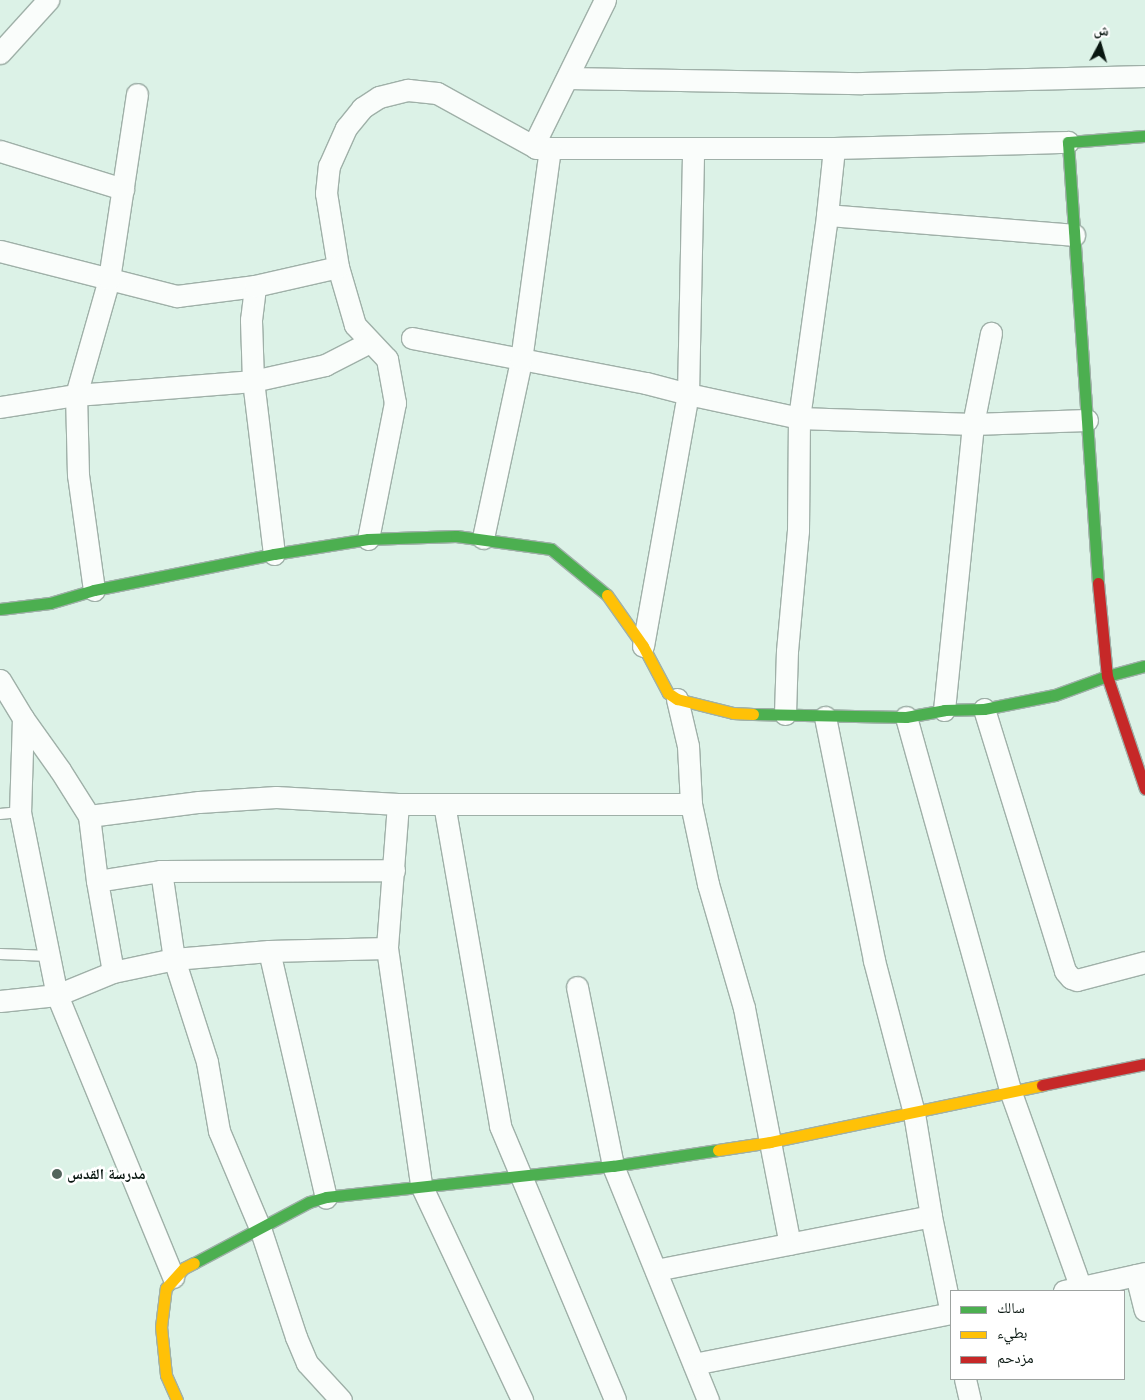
<!DOCTYPE html>
<html>
<head>
<meta charset="utf-8">
<style>
  body { margin:0 }
  #map { position:relative; width:1145px; height:1400px; overflow:hidden; background:#dcf2e7; font-family:Montserrat,"Noto Naskh Arabic",sans-serif }
  div>[style] { position:absolute }
  .roads { filter:drop-shadow(1px 0 #9fb0a8) drop-shadow(-1px 0 #9fb0a8) drop-shadow(0 1px #9fb0a8) drop-shadow(0 -1px #9fb0a8) }
  .lane>* { height:10px; margin:-5px; padding:0 5px; transform-origin:5px; border-radius:5px; background:#fafdfb }
  .street>* { height:21px; margin:-10.5px; padding:0 10.5px; transform-origin:10.5px; border-radius:10.5px; background:#fafdfb }
  .fast>* { height:11px; margin:-5.5px; padding:0 5.5px; transform-origin:5.5px; border-radius:5.5px; background:#4caf50 }
  .slow>* { height:11px; margin:-5.5px; padding:0 5.5px; transform-origin:5.5px; border-radius:5.5px; background:#ffc107 }
  .jam>* { height:11px; margin:-5.5px; padding:0 5.5px; transform-origin:5.5px; border-radius:5.5px; background:#c62828 }
  .dots>* { width:14px; height:14px; translate:-50% -50%; box-sizing:border-box; border:2px solid #fff; border-radius:50% }
  span { translate:-50% -50%; white-space:nowrap; text-align:center; line-height:1.15; -webkit-text-stroke:5px #fff; paint-order:stroke }
  .poi-label { font-size:15px; color:#091711; font-weight:700 }
  .left { translate:0 -50%; text-align:left }
  .legend { position:absolute; left:950px; top:1290px; width:175px; height:90px; box-sizing:border-box; background:#fff; border:1px solid #9da2a0; margin:0; padding:6px 9px; list-style:none; font-size:15px; color:#091711 }
  .legend li { display:flex; align-items:center; gap:10px; height:25px }
  .legend b { width:25px; border:1px solid #9da2a0 }
  .north { position:absolute; left:1075px; top:20px; width:50px; height:50px; -webkit-text-stroke:4px #fff; paint-order:stroke; rotate:6deg; font-size:14px; font-weight:700; line-height:20px; text-align:center; color:#091711 }
  .north::after { content:''; display:block; margin:auto; width:18px; height:22px; background:#091711; clip-path:polygon(50% 0,100% 100%,50% 72%,0 100%) }
</style>
</head>
<body>
<div id="map">
  <div class="roads">
    <div class="lane">
      <i style="left:0;top:814px;width:20px;rotate:-6deg"></i>
      <i style="left:0;top:954px;width:49px;rotate:2.3deg"></i>
    </div>
    <div class="street">
      <i style="left:605px;top:0;width:156px;rotate:116.2deg"></i>
      <i style="left:536px;top:140px;width:8px;rotate:90deg"></i>
      <i style="left:536px;top:148px;width:298px"></i>
      <i style="left:834px;top:148px;width:234px;rotate:-1.5deg"></i>
      <i style="left:0;top:53px;width:72px;rotate:-47.8deg"></i>
      <i style="left:568px;top:78px;width:294px;rotate:1deg"></i>
      <i style="left:862px;top:83px;width:283px;rotate:-1.4deg"></i>
      <i style="left:0;top:151px;width:129px;rotate:17.2deg"></i>
      <i style="left:827px;top:215px;width:248px;rotate:4.6deg"></i>
      <i style="left:0;top:251px;width:183px;rotate:14.3deg"></i>
      <i style="left:177px;top:296px;width:79px;rotate:-7.3deg"></i>
      <i style="left:412px;top:338px;width:238px;rotate:10.9deg"></i>
      <i style="left:646px;top:383px;width:43px;rotate:14.7deg"></i>
      <i style="left:688px;top:394px;width:114px;rotate:12.2deg"></i>
      <i style="left:799px;top:418px;width:174px;rotate:2deg"></i>
      <i style="left:973px;top:424px;width:114px;rotate:-2deg"></i>
      <i style="left:0;top:407px;width:77px;rotate:-9deg"></i>
      <i style="left:76px;top:395px;width:178px;rotate:-4.5deg"></i>
      <i style="left:253px;top:381px;width:74px;rotate:-12.5deg"></i>
      <i style="left:325px;top:365px;width:51px;rotate:-27.1deg"></i>
      <i style="left:483px;top:538px;width:182px;rotate:-77.9deg"></i>
      <i style="left:521px;top:360px;width:213px;rotate:-82.2deg"></i>
      <i style="left:368px;top:539px;width:139px;rotate:-78.8deg"></i>
      <i style="left:395px;top:403px;width:45px;rotate:-100.3deg"></i>
      <i style="left:387px;top:359px;width:47px;rotate:-133.3deg"></i>
      <i style="left:355px;top:325px;width:60px;rotate:-106.3deg"></i>
      <i style="left:338px;top:267px;width:75px;rotate:-99.2deg"></i>
      <i style="left:326px;top:193px;width:27px;rotate:-84deg"></i>
      <i style="left:329px;top:166px;width:42px;rotate:-65.9deg"></i>
      <i style="left:346px;top:128px;width:26px;rotate:-51deg"></i>
      <i style="left:362px;top:108px;width:20px;rotate:-33deg"></i>
      <i style="left:379px;top:97px;width:30px;rotate:-14deg"></i>
      <i style="left:408px;top:90px;width:29px;rotate:6deg"></i>
      <i style="left:437px;top:93px;width:112px;rotate:28.9deg"></i>
      <i style="left:274px;top:554px;width:174px;rotate:-96.9deg"></i>
      <i style="left:253px;top:381px;width:61px;rotate:-91.9deg"></i>
      <i style="left:251px;top:320px;width:34px;rotate:-83deg"></i>
      <i style="left:255px;top:286px;width:85px;rotate:-12.9deg"></i>
      <i style="left:94px;top:590px;width:116px;rotate:-97.9deg"></i>
      <i style="left:78px;top:475px;width:80px;rotate:-91.4deg"></i>
      <i style="left:76px;top:395px;width:121px;rotate:-74.1deg"></i>
      <i style="left:109px;top:279px;width:187px;rotate:-81.4deg"></i>
      <i style="left:643px;top:646px;width:256px;rotate:-79.9deg"></i>
      <i style="left:688px;top:394px;width:246px;rotate:-88.8deg"></i>
      <i style="left:0;top:680px;width:44px;rotate:58.8deg"></i>
      <i style="left:23px;top:718px;width:64px;rotate:54.6deg"></i>
      <i style="left:60px;top:770px;width:54px;rotate:57.8deg"></i>
      <i style="left:89px;top:816px;width:65px;rotate:83deg"></i>
      <i style="left:97px;top:881px;width:92px;rotate:80deg"></i>
      <i style="left:677px;top:699px;width:48px;rotate:76.8deg"></i>
      <i style="left:688px;top:746px;width:58px;rotate:87deg"></i>
      <i style="left:691px;top:804px;width:82px;rotate:78deg"></i>
      <i style="left:708px;top:884px;width:129px;rotate:73.8deg"></i>
      <i style="left:744px;top:1008px;width:240px;rotate:79deg"></i>
      <i style="left:984px;top:709px;width:274px;rotate:72.8deg"></i>
      <i style="left:1065px;top:971px;width:9px;rotate:49deg"></i>
      <i style="left:1071px;top:978px;width:6px;rotate:18deg"></i>
      <i style="left:1077px;top:980px;width:70px;rotate:-14.8deg"></i>
      <i style="left:944px;top:710px;width:287px;rotate:-84.2deg"></i>
      <i style="left:973px;top:424px;width:93px;rotate:-78.8deg"></i>
      <i style="left:785px;top:714px;width:63px;rotate:-88.2deg"></i>
      <i style="left:787px;top:651px;width:121px;rotate:-84.8deg"></i>
      <i style="left:798px;top:531px;width:113px;rotate:-89.5deg"></i>
      <i style="left:799px;top:418px;width:205px;rotate:-82.1deg"></i>
      <i style="left:827px;top:215px;width:67px;rotate:-84deg"></i>
      <i style="left:906px;top:717px;width:390px;rotate:74.4deg"></i>
      <i style="left:1011px;top:1093px;width:207px;rotate:70.3deg"></i>
      <i style="left:23px;top:718px;width:94px;rotate:91.8deg"></i>
      <i style="left:20px;top:812px;width:187px;rotate:78.6deg"></i>
      <i style="left:57px;top:995px;width:305px;rotate:67.6deg"></i>
      <i style="left:398px;top:804px;width:144px;rotate:94.4deg"></i>
      <i style="left:387px;top:948px;width:239px;rotate:81.8deg"></i>
      <i style="left:421px;top:1185px;width:238px;rotate:64.8deg"></i>
      <i style="left:444px;top:804px;width:327px;rotate:80.1deg"></i>
      <i style="left:500px;top:1126px;width:297px;rotate:67.2deg"></i>
      <i style="left:89px;top:816px;width:111px;rotate:-7.3deg"></i>
      <i style="left:199px;top:802px;width:77px;rotate:-3.7deg"></i>
      <i style="left:276px;top:797px;width:122px;rotate:3.3deg"></i>
      <i style="left:398px;top:804px;width:293px"></i>
      <i style="left:161px;top:871px;width:89px;rotate:81.6deg"></i>
      <i style="left:174px;top:959px;width:108px;rotate:72.2deg"></i>
      <i style="left:207px;top:1062px;width:70px;rotate:80.1deg"></i>
      <i style="left:219px;top:1131px;width:105px;rotate:67.1deg"></i>
      <i style="left:260px;top:1228px;width:115px;rotate:71.7deg"></i>
      <i style="left:296px;top:1337px;width:28px;rotate:67deg"></i>
      <i style="left:307px;top:1363px;width:50px;rotate:47.4deg"></i>
      <i style="left:97px;top:881px;width:65px;rotate:-8.9deg"></i>
      <i style="left:161px;top:871px;width:233px;rotate:-0.2deg"></i>
      <i style="left:269px;top:951px;width:253px;rotate:77deg"></i>
      <i style="left:577px;top:987px;width:183px;rotate:78.6deg"></i>
      <i style="left:613px;top:1166px;width:253px;rotate:67.9deg"></i>
      <i style="left:0;top:1001px;width:57px;rotate:-6deg"></i>
      <i style="left:57px;top:995px;width:61px;rotate:-22.3deg"></i>
      <i style="left:113px;top:972px;width:62px;rotate:-12deg"></i>
      <i style="left:174px;top:959px;width:95px;rotate:-4.8deg"></i>
      <i style="left:269px;top:951px;width:118px;rotate:-1.5deg"></i>
      <i style="left:656px;top:1270px;width:280px;rotate:-11.1deg"></i>
      <i style="left:1136px;top:1275px;width:36px;rotate:76deg"></i>
      <i style="left:1064px;top:1291px;width:83px;rotate:-12.5deg"></i>
      <i style="left:694px;top:1364px;width:262px;rotate:-11.2deg"></i>
      <i style="left:951px;top:1313px;width:99px;rotate:-101.7deg"></i>
      <i style="left:931px;top:1216px;width:104px;rotate:-99.4deg"></i>
      <i style="left:914px;top:1113px;width:158px;rotate:-104.7deg"></i>
      <i style="left:874px;top:960px;width:248px;rotate:-101.4deg"></i>
      <i style="left:965px;top:1379px;width:22px;rotate:77deg"></i>
    </div>
    <div class="fast">
      <i style="left:1098px;top:583px;width:442px;rotate:-93.9deg"></i>
      <i style="left:1068px;top:142px;width:77px;rotate:-4.5deg"></i>
      <i style="left:0;top:609px;width:50px;rotate:-6.8deg"></i>
      <i style="left:50px;top:603px;width:46px;rotate:-16.5deg"></i>
      <i style="left:94px;top:590px;width:184px;rotate:-11.3deg"></i>
      <i style="left:274px;top:554px;width:95px;rotate:-9.1deg"></i>
      <i style="left:368px;top:539px;width:88px;rotate:-2deg"></i>
      <i style="left:456px;top:536px;width:96px;rotate:7.8deg"></i>
      <i style="left:551px;top:549px;width:72px;rotate:39.4deg"></i>
      <i style="left:753px;top:714px;width:153px;rotate:1.1deg"></i>
      <i style="left:906px;top:717px;width:39px;rotate:-10deg"></i>
      <i style="left:944px;top:710px;width:40px;rotate:-1.4deg"></i>
      <i style="left:984px;top:709px;width:72px;rotate:-11.2deg"></i>
      <i style="left:1055px;top:695px;width:55px;rotate:-20.1deg"></i>
      <i style="left:1107px;top:676px;width:39px;rotate:-15deg"></i>
      <i style="left:194px;top:1263px;width:130px;rotate:-27.9deg"></i>
      <i style="left:309px;top:1202px;width:18px;rotate:-16deg"></i>
      <i style="left:326px;top:1197px;width:289px;rotate:-6.2deg"></i>
      <i style="left:613px;top:1166px;width:106px;rotate:-8.7deg"></i>
    </div>
    <div class="slow">
      <i style="left:607px;top:595px;width:62px;rotate:54.8deg"></i>
      <i style="left:643px;top:646px;width:53px;rotate:62deg"></i>
      <i style="left:668px;top:693px;width:11px;rotate:34deg"></i>
      <i style="left:677px;top:699px;width:58px;rotate:14deg"></i>
      <i style="left:733px;top:713px;width:20px;rotate:3deg"></i>
      <i style="left:718px;top:1150px;width:53px;rotate:-8.7deg"></i>
      <i style="left:770px;top:1142px;width:278px;rotate:-11.8deg"></i>
      <i style="left:177px;top:1400px;width:27px;rotate:-114deg"></i>
      <i style="left:166px;top:1375px;width:48px;rotate:-95.9deg"></i>
      <i style="left:161px;top:1327px;width:39px;rotate:-83deg"></i>
      <i style="left:166px;top:1288px;width:27px;rotate:-48deg"></i>
      <i style="left:184px;top:1268px;width:11px;rotate:-27deg"></i>
    </div>
    <div class="jam">
      <i style="left:1098px;top:583px;width:93px;rotate:84.5deg"></i>
      <i style="left:1107px;top:676px;width:119px;rotate:71.4deg"></i>
      <i style="left:1042px;top:1085px;width:105px;rotate:-11.5deg"></i>
    </div>
  </div>
  <div class="dots">
    <i style="left:57px;top:1174px;background:#53645c"></i>
  </div>
  <div class="poi-label">
    <span class="left" style="left:67px;top:1174px">مدرسة القدس</span>
  </div>
  <ul class="legend">
  <li><b style="height:6px;background:#4caf50"></b>سالك</li>
  <li><b style="height:6px;background:#ffc107"></b>بطيء</li>
  <li><b style="height:6px;background:#c62828"></b>مزدحم</li>
  </ul>
  <div class="north">ش</div>
</div>
</body>
</html>
